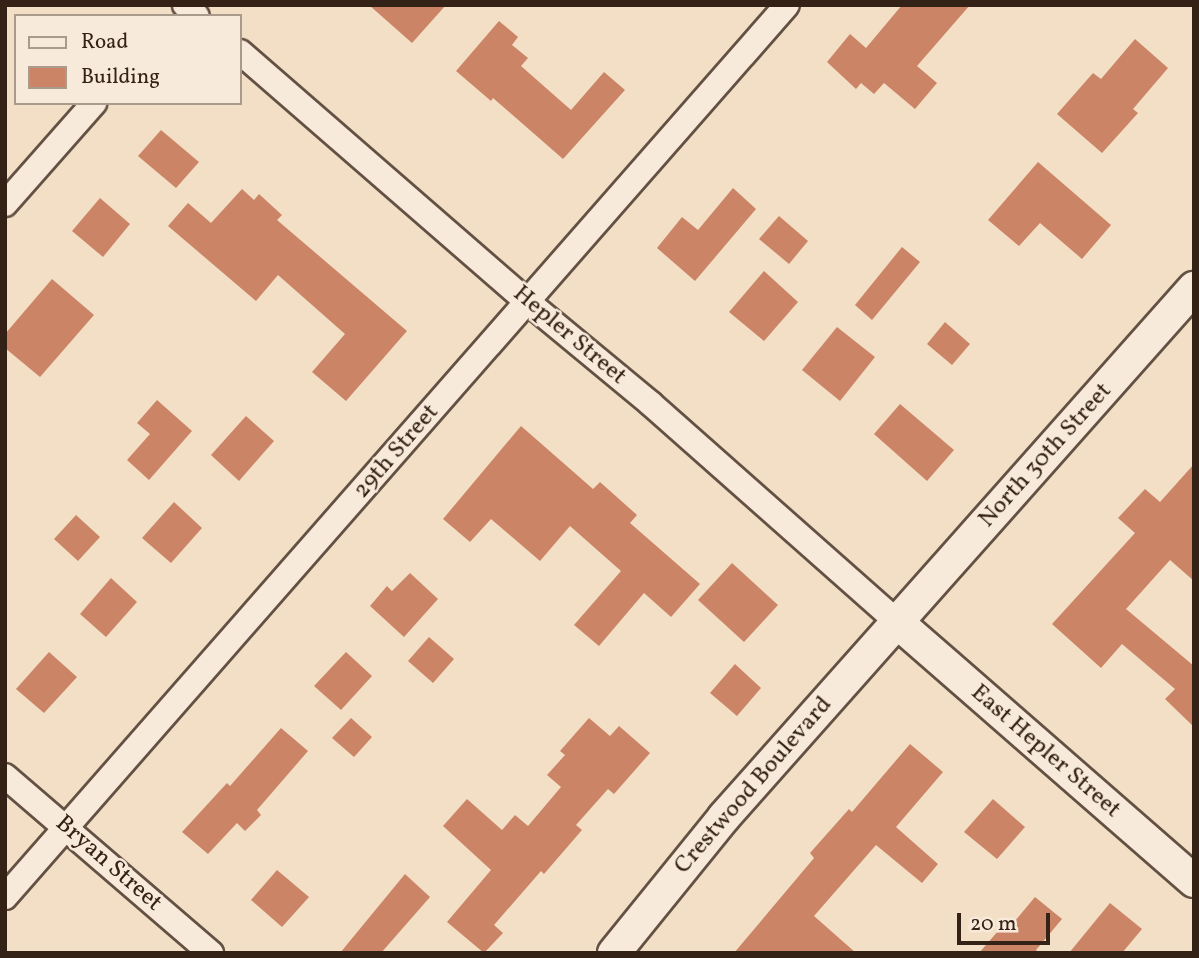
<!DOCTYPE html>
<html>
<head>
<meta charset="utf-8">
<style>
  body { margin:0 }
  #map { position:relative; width:1199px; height:958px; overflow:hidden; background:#f2dfc6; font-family:Vollkorn,serif }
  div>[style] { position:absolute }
  .building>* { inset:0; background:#cb8566 }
  .roads { filter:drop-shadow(2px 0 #645143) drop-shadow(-2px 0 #645143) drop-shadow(0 2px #645143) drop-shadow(0 -2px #645143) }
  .minor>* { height:24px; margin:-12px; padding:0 12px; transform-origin:12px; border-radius:12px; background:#f7eada }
  .tertiary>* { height:32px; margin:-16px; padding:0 16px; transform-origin:16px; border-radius:16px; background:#f7eada }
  span { translate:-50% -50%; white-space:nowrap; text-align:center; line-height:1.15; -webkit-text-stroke:5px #f7eada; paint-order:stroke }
  .street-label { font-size:24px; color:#352217 }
  .frame { position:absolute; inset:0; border:7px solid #352217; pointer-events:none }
  .legend { position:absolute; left:14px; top:14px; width:228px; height:91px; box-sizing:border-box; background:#f7eada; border:2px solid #a99a8c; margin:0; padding:9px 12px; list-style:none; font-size:21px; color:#352217 }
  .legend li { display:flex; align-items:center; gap:14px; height:35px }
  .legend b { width:35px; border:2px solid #a99a8c }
  .scale { position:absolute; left:957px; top:913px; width:93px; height:32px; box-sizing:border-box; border:4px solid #352217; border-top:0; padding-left:9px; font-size:21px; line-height:24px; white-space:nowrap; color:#352217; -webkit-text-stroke:5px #f7eada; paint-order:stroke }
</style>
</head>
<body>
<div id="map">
  <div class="building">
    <i style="clip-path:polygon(369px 5px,446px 5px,412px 43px)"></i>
    <i style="clip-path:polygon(902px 5px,970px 5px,917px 66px,937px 83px,915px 109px,884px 83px,874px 94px,861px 83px,856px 89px,827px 62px,850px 34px,866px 48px)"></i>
    <i style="clip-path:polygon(499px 21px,518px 37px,512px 45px,528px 58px,521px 66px,571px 110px,604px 72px,625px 90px,563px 159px,493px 98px,491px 101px,456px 71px)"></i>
    <i style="clip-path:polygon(1135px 39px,1168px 68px,1133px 109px,1138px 113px,1102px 153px,1057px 114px,1093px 73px,1101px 79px)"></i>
    <i style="clip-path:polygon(161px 130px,199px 162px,176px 188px,138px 156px)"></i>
    <i style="clip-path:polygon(1038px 162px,1111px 225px,1082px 259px,1040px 223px,1019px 246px,988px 220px)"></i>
    <i style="clip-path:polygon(733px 188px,756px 209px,695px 281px,657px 248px,682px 217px,698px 230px)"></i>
    <i style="clip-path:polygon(242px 189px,254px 200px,259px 194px,282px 215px,277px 220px,407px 331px,346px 401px,312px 372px,345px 334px,278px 275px,256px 301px,168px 226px,188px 203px,211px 223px)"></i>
    <i style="clip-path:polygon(100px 198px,130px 224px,103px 257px,72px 231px)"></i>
    <i style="clip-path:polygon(779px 216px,808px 241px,789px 264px,759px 239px)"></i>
    <i style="clip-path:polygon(902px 247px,920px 262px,872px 320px,855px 305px)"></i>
    <i style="clip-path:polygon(764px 271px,798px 302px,764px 341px,729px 312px)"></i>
    <i style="clip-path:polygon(52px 279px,94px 315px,40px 377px,5px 348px,5px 334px)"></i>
    <i style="clip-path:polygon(945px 322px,970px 344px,952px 365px,927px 344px)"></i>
    <i style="clip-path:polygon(837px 327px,875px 357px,840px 401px,802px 370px)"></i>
    <i style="clip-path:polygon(157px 400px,192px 431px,149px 480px,127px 460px,150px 434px,137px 423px)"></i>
    <i style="clip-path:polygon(900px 404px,954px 450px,927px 481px,874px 434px)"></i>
    <i style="clip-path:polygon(246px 416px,274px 441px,239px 481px,211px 455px)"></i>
    <i style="clip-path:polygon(521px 426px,593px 489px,600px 482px,637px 515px,630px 523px,700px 584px,671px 617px,644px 593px,599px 646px,574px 625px,621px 571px,570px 526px,540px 561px,491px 519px,470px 542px,443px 519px)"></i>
    <i style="clip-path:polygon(1194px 464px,1194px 581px,1170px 560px,1126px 609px,1194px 666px,1194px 727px,1165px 699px,1175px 689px,1122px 644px,1101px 668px,1052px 624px,1135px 533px,1118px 518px,1145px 489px,1160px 502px)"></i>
    <i style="clip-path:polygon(174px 502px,202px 528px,171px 563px,142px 538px)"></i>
    <i style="clip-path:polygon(76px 515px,100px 537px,78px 561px,54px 539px)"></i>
    <i style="clip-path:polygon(732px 563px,778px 605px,744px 642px,698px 600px)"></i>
    <i style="clip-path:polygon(410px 573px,438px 599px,404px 637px,370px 606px,387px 586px,392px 591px)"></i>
    <i style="clip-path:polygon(111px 578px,137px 602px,106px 637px,80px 614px)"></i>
    <i style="clip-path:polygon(429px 637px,454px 659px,433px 683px,408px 661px)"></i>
    <i style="clip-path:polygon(49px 652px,77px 677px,44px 713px,16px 689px)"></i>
    <i style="clip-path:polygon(346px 652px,372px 676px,341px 710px,314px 686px)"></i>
    <i style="clip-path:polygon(735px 664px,761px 688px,737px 716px,710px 693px)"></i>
    <i style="clip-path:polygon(351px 718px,372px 737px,354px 757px,332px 738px)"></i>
    <i style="clip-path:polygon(589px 718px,610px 736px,619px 726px,650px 753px,614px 794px,608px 789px,576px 825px,582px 830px,544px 874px,541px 871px,494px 925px,503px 933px,484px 953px,447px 922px,491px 870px,443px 826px,467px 799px,502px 830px,515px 815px,528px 826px,561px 787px,547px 775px,565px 755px,560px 751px)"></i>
    <i style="clip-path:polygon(281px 728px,308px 751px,257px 810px,261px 815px,245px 831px,237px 823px,208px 854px,182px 832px,227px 783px,230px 786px)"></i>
    <i style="clip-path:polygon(910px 744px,943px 772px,896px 827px,938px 864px,922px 883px,876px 845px,814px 916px,856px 953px,734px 953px,814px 858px,810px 853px,849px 809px,852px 812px)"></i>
    <i style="clip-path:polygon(993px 799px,1025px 827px,997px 859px,964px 832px)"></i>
    <i style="clip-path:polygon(277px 870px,309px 897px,282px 927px,251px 900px)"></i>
    <i style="clip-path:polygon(405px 874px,430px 897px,381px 953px,340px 953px)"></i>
    <i style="clip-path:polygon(1035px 897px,1062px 919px,1036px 950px,1039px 953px,979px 953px,1005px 923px,1010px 927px)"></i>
    <i style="clip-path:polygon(1110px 903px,1142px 929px,1122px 953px,1069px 953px)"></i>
  </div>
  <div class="roads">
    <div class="minor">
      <i style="left:185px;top:5px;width:16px;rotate:43deg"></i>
      <i style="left:240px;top:52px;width:383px;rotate:41deg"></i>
      <i style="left:529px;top:303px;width:158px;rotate:39.6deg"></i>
      <i style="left:651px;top:404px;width:329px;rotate:41.5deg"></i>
      <i style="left:5px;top:204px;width:135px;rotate:-48.6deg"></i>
      <i style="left:5px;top:776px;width:272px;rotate:40.7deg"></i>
      <i style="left:5px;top:897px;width:1186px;rotate:-48.76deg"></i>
    </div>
    <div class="tertiary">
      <i style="left:897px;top:622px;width:394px;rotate:41.1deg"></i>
      <i style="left:614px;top:953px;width:175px;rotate:-51deg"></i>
      <i style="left:724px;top:817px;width:708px;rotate:-48.38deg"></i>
    </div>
  </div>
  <div class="street-label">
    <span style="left:569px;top:336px;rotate:40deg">Hepler Street</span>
    <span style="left:397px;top:452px;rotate:-49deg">29th Street</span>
    <span style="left:1046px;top:456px;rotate:-48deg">North 30th Street</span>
    <span style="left:1045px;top:752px;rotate:41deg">East Hepler Street</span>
    <span style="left:754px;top:786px;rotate:-49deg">Crestwood Boulevard</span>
    <span style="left:108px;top:864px;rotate:41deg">Bryan Street</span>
  </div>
  <div class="frame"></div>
  <ul class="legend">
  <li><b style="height:9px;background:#f7eada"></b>Road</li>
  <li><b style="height:19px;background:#cb8566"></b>Building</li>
  </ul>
  <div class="scale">20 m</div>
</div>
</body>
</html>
